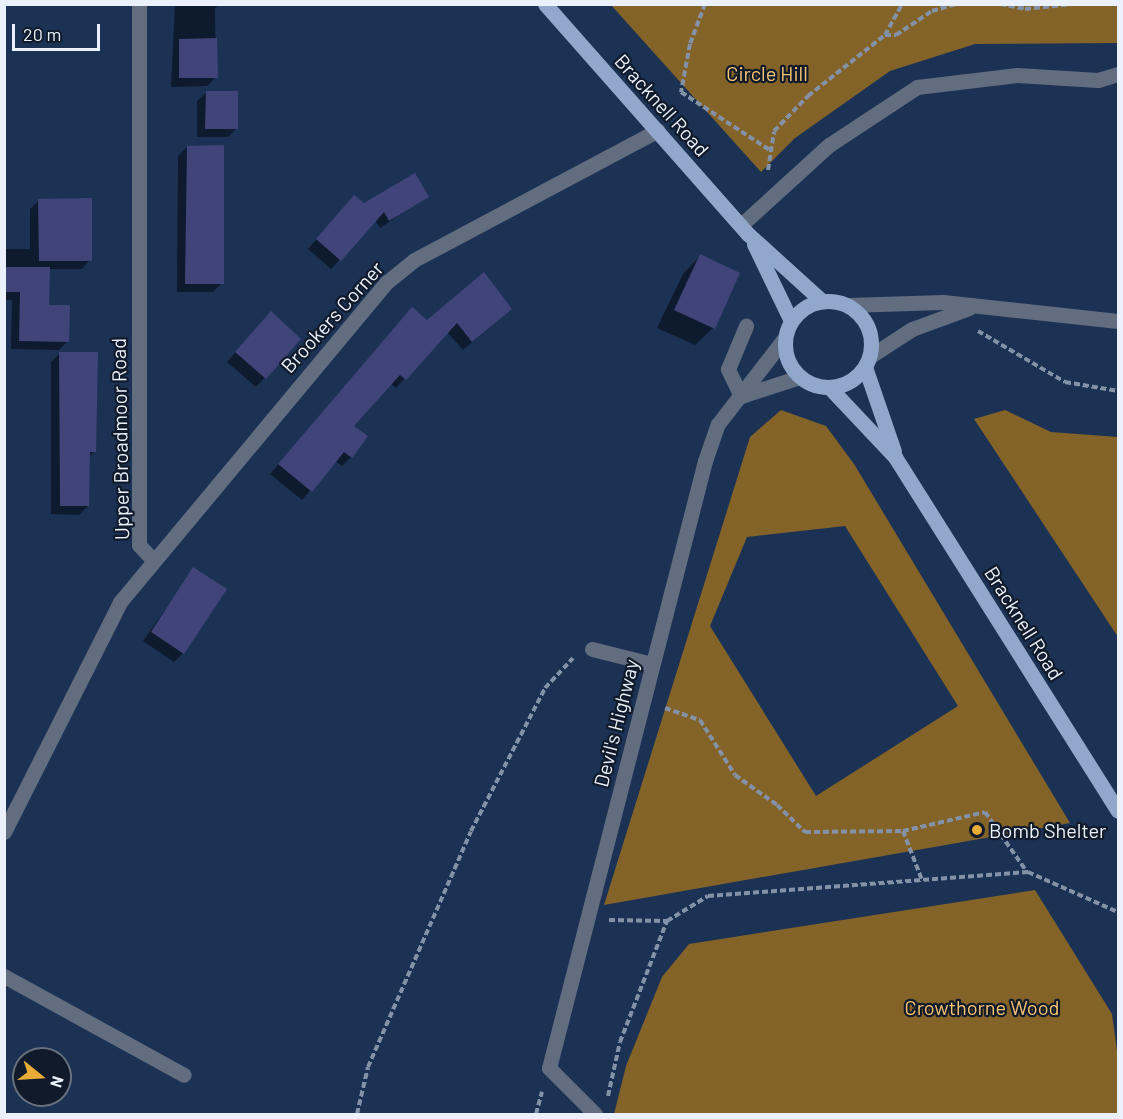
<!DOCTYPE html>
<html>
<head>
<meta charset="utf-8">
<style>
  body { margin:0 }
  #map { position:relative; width:1123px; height:1119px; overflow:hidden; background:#1c3255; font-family:Barlow,sans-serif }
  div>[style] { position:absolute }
  .forest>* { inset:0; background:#836328 }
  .shadow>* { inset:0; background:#0007 }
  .building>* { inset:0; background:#414478 }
  .path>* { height:4px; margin-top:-2px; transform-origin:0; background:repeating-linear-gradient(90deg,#8492a8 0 6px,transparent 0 9px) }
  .minor>* { height:15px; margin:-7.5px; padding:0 7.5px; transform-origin:7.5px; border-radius:7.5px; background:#626d7f }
  .major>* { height:15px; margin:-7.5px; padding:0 7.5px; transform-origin:7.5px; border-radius:7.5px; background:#91a8cc }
  .major>.ring { margin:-7.5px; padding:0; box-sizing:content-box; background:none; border:15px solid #91a8cc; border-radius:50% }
  .dots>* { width:16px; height:16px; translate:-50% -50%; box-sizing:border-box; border:3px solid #101a2a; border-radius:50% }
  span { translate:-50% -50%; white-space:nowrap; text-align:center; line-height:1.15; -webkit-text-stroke:4.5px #101a2a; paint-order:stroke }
  .park-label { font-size:20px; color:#f8c673 }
  .street-label { font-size:20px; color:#ebf1fa }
  .poi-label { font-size:20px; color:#ebf1fa }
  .left { translate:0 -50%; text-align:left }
  .frame { position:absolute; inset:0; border:6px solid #ebf1fa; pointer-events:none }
  .north { position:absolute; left:12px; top:1047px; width:60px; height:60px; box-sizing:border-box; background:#101a2a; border:2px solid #68707d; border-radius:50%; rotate:108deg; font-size:16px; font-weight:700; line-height:24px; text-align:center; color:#ebf1fa }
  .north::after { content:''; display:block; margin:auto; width:21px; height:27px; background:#e8ab37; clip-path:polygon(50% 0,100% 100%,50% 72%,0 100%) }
  .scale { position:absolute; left:12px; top:24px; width:88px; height:27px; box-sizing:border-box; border:3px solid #ebf1fa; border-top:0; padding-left:8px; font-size:18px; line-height:21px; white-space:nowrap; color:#ebf1fa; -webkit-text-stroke:4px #101a2a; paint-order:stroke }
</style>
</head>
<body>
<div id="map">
  <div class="forest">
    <i style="clip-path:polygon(611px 5px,1118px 5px,1118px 43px,975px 44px,890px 71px,795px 138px,761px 172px)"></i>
    <i style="clip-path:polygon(evenodd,781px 410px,826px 426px,854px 464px,1070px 823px,604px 905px,750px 437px,781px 410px,845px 526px,958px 706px,816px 796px,710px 626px,747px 537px,845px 526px)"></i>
    <i style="clip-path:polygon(1005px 410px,1051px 432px,1118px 437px,1118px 637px,974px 419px)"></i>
    <i style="clip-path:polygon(1035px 890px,1112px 1014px,1118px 1058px,1118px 1114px,614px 1114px,626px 1066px,662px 977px,689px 944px)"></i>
  </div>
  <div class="shadow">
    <i style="clip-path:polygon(175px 4px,219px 4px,215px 9px,216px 77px,207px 86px,171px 87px)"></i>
    <i style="clip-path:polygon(207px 92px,237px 128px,228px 137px,197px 137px,197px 101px)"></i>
    <i style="clip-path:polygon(187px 147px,222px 283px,213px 292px,177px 292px,178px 156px)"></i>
    <i style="clip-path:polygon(428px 196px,380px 228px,375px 220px,331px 269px,308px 249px,346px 206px)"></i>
    <i style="clip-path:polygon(39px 200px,90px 260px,82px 269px,48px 269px,48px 306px,68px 341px,59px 350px,11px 349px,12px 300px,4px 300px,4px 249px,30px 249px,30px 209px)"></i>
    <i style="clip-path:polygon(700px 256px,713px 328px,695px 345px,657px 328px,683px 274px)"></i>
    <i style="clip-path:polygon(403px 318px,427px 322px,501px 318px,463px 350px,447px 332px,396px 388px,391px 384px,352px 426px,351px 457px,342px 466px,335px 461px,302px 500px,270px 474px)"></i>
    <i style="clip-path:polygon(262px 322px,299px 339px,256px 387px,227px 362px)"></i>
    <i style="clip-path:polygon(60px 353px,95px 451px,89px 457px,88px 506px,79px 515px,51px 514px,51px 362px)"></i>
    <i style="clip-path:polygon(194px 569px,183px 653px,174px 662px,143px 641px)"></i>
  </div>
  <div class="building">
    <i style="clip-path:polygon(217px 38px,218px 78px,179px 78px,179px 39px)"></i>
    <i style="clip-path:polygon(206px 91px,238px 91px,238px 129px,205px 129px)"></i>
    <i style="clip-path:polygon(224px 145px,224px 284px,185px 284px,187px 146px)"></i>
    <i style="clip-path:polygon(415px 173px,429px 197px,389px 221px,384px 212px,341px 261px,316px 239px,354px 195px,364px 203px)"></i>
    <i style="clip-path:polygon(92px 198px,92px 261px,39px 261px,38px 199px)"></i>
    <i style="clip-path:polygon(700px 254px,740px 273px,715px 329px,674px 310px)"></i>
    <i style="clip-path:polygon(4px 267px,50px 267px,49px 305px,70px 305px,69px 342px,19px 341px,20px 292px,4px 292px)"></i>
    <i style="clip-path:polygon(484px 272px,512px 309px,472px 342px,457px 323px,406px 380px,400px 375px,354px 426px,368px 436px,352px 458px,344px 452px,312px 492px,278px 464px,412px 307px,427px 320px)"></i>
    <i style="clip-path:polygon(271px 311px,301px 339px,266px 379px,235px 352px)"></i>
    <i style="clip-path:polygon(59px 352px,98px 352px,96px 452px,90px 452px,89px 506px,60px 506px)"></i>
    <i style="clip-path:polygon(193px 567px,227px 589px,184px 654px,151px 632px)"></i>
  </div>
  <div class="path">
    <i style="left:705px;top:4px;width:43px;rotate:110.6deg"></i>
    <i style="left:690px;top:44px;width:49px;rotate:100.6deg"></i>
    <i style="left:681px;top:92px;width:108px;rotate:33.2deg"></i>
    <i style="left:1000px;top:4px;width:25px;rotate:11deg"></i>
    <i style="left:1025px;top:9px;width:48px;rotate:-5.9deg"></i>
    <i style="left:885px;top:35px;width:35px;rotate:-61deg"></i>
    <i style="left:768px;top:170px;width:39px;rotate:-81deg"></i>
    <i style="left:774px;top:131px;width:49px;rotate:-45.8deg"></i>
    <i style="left:808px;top:96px;width:98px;rotate:-38.4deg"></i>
    <i style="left:885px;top:35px;width:11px"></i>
    <i style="left:896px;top:35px;width:43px;rotate:-33.7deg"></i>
    <i style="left:932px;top:11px;width:25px;rotate:-16deg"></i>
    <i style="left:978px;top:331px;width:101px;rotate:30.4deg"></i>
    <i style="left:1065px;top:382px;width:54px;rotate:9.6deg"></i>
    <i style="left:665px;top:708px;width:37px;rotate:19deg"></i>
    <i style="left:700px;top:720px;width:65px;rotate:57.5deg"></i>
    <i style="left:735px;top:775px;width:52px;rotate:35.5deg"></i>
    <i style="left:777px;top:805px;width:39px;rotate:44deg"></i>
    <i style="left:805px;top:832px;width:98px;rotate:-0.6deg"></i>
    <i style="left:903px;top:831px;width:53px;rotate:68.8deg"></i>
    <i style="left:903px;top:831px;width:84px;rotate:-13deg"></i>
    <i style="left:985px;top:812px;width:73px;rotate:55deg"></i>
    <i style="left:609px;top:920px;width:58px;rotate:1deg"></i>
    <i style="left:608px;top:1096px;width:55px;rotate:-77.5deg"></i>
    <i style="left:620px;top:1042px;width:130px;rotate:-68.8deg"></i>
    <i style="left:667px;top:921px;width:48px;rotate:-31.4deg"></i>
    <i style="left:708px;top:896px;width:321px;rotate:-4.3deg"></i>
    <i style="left:1028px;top:872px;width:98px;rotate:24deg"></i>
    <i style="left:357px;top:1114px;width:48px;rotate:-76.8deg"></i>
    <i style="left:368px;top:1067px;width:257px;rotate:-66.4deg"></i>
    <i style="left:471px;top:831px;width:161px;rotate:-62.6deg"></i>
    <i style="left:545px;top:688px;width:41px;rotate:-47deg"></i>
    <i style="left:536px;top:1114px;width:23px;rotate:-75deg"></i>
  </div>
  <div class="minor">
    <i style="left:139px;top:4px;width:541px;rotate:90deg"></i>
    <i style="left:139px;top:545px;width:19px;rotate:47deg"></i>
    <i style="left:741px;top:225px;width:119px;rotate:-42.3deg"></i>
    <i style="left:829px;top:145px;width:105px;rotate:-33.4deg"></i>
    <i style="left:917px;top:87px;width:101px;rotate:-6.8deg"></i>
    <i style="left:1017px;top:75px;width:81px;rotate:3.5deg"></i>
    <i style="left:1098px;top:80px;width:21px;rotate:-17deg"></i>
    <i style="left:848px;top:305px;width:95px;rotate:-1.8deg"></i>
    <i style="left:943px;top:302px;width:176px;rotate:6.2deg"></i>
    <i style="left:869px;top:357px;width:51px;rotate:-33.1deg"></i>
    <i style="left:912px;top:329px;width:61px;rotate:-20.2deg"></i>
    <i style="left:741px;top:396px;width:30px;rotate:-116deg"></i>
    <i style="left:728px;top:369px;width:47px;rotate:-67.3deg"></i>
    <i style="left:741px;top:396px;width:62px;rotate:-17.9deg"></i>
    <i style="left:592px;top:649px;width:62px;rotate:14deg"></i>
    <i style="left:4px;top:832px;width:258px;rotate:-63.2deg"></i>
    <i style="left:120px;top:602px;width:417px;rotate:-50.2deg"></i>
    <i style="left:387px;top:282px;width:35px;rotate:-39deg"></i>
    <i style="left:414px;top:260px;width:276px;rotate:-28deg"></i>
    <i style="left:4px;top:976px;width:205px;rotate:28.8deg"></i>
    <i style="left:595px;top:1114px;width:65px;rotate:-135deg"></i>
    <i style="left:549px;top:1068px;width:627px;rotate:-75.59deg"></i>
    <i style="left:705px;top:461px;width:39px;rotate:-71deg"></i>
    <i style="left:718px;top:424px;width:108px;rotate:-52.2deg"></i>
  </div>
  <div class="major">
    <i style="left:545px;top:4px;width:307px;rotate:48.6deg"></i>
    <i style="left:748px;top:234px;width:100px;rotate:42.2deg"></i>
    <i style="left:754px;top:244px;width:85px;rotate:64.3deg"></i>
    <i class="ring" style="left:785px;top:301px;width:71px;height:71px"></i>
    <i style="left:865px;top:367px;width:89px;rotate:71deg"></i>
    <i style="left:830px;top:388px;width:95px;rotate:46.7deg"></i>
    <i style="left:895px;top:457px;width:418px;rotate:57.8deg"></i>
  </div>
  <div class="dots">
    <i style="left:977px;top:830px;background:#e8ab37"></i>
  </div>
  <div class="park-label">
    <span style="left:767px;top:73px">Circle Hill</span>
    <span style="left:982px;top:1007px">Crowthorne Wood</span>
  </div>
  <div class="street-label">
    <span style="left:662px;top:105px;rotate:48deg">Bracknell Road</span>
    <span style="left:332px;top:317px;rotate:-48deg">Brookers Corner</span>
    <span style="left:120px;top:439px;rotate:-91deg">Upper Broadmoor Road</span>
    <span style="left:1024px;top:623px;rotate:58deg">Bracknell Road</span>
    <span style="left:616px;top:723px;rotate:-76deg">Devil's Highway</span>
  </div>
  <div class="poi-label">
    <span class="left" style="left:989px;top:830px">Bomb Shelter</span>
  </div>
  <div class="frame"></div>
  <div class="north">N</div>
  <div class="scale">20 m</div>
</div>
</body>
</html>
